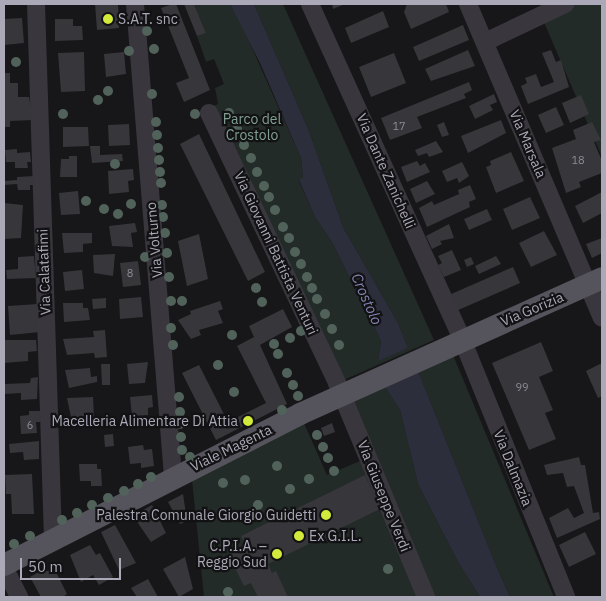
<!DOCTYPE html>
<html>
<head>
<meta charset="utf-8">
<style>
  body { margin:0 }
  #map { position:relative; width:606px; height:601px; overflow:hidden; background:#171618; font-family:"IBM Plex Sans",sans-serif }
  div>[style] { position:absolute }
  .green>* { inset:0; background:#222b27 }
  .water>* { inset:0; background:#2d2e3b }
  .building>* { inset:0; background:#37363a }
  .minor>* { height:18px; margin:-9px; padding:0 9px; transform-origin:9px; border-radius:9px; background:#39373d }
  .major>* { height:22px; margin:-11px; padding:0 11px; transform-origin:11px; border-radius:11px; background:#55535c }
  .trees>* { width:10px; height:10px; margin:-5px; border-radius:50%; background:#51625b }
  .dots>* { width:14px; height:14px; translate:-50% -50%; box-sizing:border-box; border:2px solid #121113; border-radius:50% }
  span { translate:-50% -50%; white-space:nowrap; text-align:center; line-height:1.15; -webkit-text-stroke:4.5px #121113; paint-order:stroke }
  .number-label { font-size:11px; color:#8e8c98 }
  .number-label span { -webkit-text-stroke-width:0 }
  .poi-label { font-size:14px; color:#aba9b7 }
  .left { translate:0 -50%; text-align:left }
  .right { translate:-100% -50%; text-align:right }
  .park-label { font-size:14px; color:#80a192 }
  .street-label { font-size:14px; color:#aba9b7 }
  .water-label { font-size:15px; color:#8184b1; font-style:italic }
  .frame { position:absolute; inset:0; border:5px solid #aba9b7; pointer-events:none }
  .scale { position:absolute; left:20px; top:558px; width:101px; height:22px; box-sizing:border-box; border:2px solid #aba9b7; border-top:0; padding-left:6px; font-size:15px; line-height:18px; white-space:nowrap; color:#aba9b7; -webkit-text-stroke:4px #121113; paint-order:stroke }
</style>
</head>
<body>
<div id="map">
  <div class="green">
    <i style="clip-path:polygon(194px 4px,230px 4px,244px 30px,301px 158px,303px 177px,299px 181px,315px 217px,333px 244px,381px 341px,378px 360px,408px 348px,398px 323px,343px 227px,309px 131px,254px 4px,283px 4px,434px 340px,337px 383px,204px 109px,218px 104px,215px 88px,224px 84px,214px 59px,206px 62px,197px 36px,206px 33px)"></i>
    <i style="clip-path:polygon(565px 4px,602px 4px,602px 157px,543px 20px)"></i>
    <i style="clip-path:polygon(453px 355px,554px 597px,510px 597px,495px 563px,418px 371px)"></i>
    <i style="clip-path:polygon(384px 386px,400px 410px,418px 484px,458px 562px,480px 597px,204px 597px,192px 480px,300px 414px,327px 475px,367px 458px,346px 404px)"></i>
  </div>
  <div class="water">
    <i style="clip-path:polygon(230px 4px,254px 4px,309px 131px,343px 227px,398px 323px,408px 348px,378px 361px,381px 341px,333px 244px,315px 217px,299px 180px,303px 177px,301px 158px,260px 63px)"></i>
    <i style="clip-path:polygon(418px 371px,495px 563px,510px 597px,480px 597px,458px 562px,418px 484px,400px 410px,384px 386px)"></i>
  </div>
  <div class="building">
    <i style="clip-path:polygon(95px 4px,118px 4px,119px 28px,97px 30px)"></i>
    <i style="clip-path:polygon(173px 4px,176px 4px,210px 90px,184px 102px,176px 83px,189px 78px,161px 8px)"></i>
    <i style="clip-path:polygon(184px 4px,194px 4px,206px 33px,197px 36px)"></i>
    <i style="clip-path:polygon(326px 4px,345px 4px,333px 9px,332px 4px)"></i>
    <i style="clip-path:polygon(407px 4px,446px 4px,449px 12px,411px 29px,404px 12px)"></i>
    <i style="clip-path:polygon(383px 11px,389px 27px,351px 43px,345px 28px)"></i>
    <i style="clip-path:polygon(22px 18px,24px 43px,4px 45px,4px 19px)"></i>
    <i style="clip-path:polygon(55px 19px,73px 19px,73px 26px,82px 26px,83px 40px,55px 41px)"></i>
    <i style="clip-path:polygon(463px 25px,469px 40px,419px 61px,413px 47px)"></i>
    <i style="clip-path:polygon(468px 50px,475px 66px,431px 81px,425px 69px)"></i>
    <i style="clip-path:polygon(551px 50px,556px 62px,561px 60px,569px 87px,528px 104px,521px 86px,527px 83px,525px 78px,536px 74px,541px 87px,554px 82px,542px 53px)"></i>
    <i style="clip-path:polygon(84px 52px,85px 91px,61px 92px,58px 53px)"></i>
    <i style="clip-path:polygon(124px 52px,126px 74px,106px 77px,104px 54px)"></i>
    <i style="clip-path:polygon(394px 53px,406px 83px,371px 97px,359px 67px)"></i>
    <i style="clip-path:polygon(4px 73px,10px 73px,10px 83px,18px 83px,18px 97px,29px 97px,33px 120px,10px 121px,10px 127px,4px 127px)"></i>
    <i style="clip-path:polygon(469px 82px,472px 90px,464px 94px,466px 98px,417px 117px,422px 128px,390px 140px,381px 118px)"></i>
    <i style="clip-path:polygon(494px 94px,497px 102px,490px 105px,493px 110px,475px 119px,469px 106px)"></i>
    <i style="clip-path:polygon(581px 95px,589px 114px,570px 123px,562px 103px)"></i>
    <i style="clip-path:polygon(556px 107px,564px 125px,546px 133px,538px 115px)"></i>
    <i style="clip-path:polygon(501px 120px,506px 133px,468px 153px,461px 136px)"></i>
    <i style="clip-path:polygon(444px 122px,449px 135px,442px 137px,437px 125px)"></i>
    <i style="clip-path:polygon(592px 122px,601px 140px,594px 142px,602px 161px,602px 173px,579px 182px,581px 187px,566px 193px,552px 148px,576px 139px,573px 130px)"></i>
    <i style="clip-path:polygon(129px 124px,130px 145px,109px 146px,108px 125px)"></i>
    <i style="clip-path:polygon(63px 127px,88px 127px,89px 146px,63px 147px)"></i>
    <i style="clip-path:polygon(199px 134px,265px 272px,248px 281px,180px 144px)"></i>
    <i style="clip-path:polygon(436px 141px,443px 152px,429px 157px,427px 153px,418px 156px,415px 150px)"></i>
    <i style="clip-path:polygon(90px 146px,100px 146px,100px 155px,122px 154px,123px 161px,92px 163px)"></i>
    <i style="clip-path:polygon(17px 149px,17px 153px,30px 152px,31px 162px,27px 162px,28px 168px,15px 168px,15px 162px,6px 162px,5px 150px)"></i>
    <i style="clip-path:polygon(511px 152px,524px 181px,496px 193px,486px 167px,491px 165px,490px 161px)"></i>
    <i style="clip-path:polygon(69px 156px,77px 156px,77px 177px,60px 177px,61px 159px,69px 159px)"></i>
    <i style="clip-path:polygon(417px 161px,420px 166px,425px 163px,430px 172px,407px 182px,401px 167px)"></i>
    <i style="clip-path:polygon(462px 162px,469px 176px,459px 183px,457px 178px,447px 182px,442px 171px)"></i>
    <i style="clip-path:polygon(133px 169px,134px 180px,128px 181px,129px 192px,109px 194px,108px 171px)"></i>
    <i style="clip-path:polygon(34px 176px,34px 185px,30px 185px,30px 190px,18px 190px,17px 184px,4px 185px,4px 181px,17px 180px,17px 177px)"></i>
    <i style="clip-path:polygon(427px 181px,435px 194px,416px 203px,410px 189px)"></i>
    <i style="clip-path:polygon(470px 185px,476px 199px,469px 202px,470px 207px,427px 227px,419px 208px,432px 201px,434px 205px,459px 194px,458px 190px)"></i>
    <i style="clip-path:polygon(78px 191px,80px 214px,61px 215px,59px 193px)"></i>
    <i style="clip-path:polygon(602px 192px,602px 213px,583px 223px,575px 206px)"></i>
    <i style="clip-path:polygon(530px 197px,540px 218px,512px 230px,503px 209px)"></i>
    <i style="clip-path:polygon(4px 203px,23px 205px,21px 238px,4px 239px)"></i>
    <i style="clip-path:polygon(487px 209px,492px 220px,469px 230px,464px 219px)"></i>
    <i style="clip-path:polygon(135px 223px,137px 232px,131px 233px,133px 247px,112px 246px,109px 226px)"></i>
    <i style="clip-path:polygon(449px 224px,454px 238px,440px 241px,442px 244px,432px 249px,426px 236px)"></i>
    <i style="clip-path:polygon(544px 231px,557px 255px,531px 267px,519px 243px)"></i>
    <i style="clip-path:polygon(62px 233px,92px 233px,92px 243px,83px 244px,83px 252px,64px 253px)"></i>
    <i style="clip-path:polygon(199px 234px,208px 279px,187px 286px,178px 241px)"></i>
    <i style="clip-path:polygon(602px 238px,602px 253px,592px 258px,586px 244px)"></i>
    <i style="clip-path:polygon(452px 250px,461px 270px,444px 277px,438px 265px,442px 263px,438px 256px)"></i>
    <i style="clip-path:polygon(115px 254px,113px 276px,94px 273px,93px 255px)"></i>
    <i style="clip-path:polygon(34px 256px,36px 278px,7px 279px,6px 270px,18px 269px,18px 257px)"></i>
    <i style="clip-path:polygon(496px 256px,501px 264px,479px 274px,475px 266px)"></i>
    <i style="clip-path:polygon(471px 257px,474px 264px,467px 267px,464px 260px)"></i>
    <i style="clip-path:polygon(138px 261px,141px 285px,123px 287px,120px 263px)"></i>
    <i style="clip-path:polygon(513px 267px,520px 283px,456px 311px,449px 295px)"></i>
    <i style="clip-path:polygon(82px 270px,84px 289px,65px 291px,63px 272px)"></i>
    <i style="clip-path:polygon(141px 297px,143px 317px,120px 319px,119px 299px)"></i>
    <i style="clip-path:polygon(106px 298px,106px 308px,93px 309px,92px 299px)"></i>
    <i style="clip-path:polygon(220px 301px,223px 309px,218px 311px,223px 323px,199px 330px,201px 335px,191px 339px,178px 320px,191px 314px,190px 311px)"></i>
    <i style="clip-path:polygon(63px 303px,83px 303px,83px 308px,88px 308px,90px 320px,64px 322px)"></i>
    <i style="clip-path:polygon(38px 304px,40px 332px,10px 335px,8px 306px)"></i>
    <i style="clip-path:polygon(283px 309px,292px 327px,260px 345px,287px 404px,216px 440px,182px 373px,199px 365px,228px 422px,266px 403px,237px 346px,254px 337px,249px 326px)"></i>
    <i style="clip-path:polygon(105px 330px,107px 357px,95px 358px,94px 353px,67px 355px,63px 339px,94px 337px,93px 331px)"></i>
    <i style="clip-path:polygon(4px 340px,36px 340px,37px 351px,28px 352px,28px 361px,4px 363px)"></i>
    <i style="clip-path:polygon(541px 342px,553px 371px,539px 377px,553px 410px,545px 413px,556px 439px,529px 450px,492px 363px)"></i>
    <i style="clip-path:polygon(148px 362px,145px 383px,129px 384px,127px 364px)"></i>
    <i style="clip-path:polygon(602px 363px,602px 396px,598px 398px,586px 371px)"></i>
    <i style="clip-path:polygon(101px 364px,110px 364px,110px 385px,102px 385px)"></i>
    <i style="clip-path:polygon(90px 368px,91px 377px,97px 376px,97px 382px,69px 388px,65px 370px)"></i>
    <i style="clip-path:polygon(38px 377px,37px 399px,21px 400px,21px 393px,4px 394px,4px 384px,30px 383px,31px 378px)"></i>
    <i style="clip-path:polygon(152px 395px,153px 407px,148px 408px,148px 415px,132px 416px,130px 397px)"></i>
    <i style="clip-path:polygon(93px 397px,94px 417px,71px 417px,67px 398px)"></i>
    <i style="clip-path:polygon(29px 411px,40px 411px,41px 422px,36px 422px,37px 433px,21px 434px,20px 416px,29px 415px)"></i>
    <i style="clip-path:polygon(332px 423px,335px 432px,324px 436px,321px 428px)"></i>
    <i style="clip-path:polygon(113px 434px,114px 446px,105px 447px,104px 435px)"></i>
    <i style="clip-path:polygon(39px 441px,39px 459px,24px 460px,23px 452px,10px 453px,9px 444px)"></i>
    <i style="clip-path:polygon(143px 445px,144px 450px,152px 449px,154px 466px,141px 468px,141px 463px,130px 464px,128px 447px)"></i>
    <i style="clip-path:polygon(579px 457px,581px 465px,585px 465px,593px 513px,599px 512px,600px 519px,557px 538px,549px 518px,568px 508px,574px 518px,584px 513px,574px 486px,567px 487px,563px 473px,547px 475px,544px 465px)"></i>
    <i style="clip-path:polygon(79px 464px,97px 464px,97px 469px,101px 469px,102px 486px,91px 486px,91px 481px,80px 481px)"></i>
    <i style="clip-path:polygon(32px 474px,34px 514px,12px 514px,11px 494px,6px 494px,5px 475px)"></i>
    <i style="clip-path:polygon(365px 475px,380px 509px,268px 564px,272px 573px,276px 571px,288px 597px,258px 597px,251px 583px,244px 586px,228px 554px,246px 546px,241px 536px)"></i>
    <i style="clip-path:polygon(183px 494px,187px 521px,180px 524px,168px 502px)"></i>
    <i style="clip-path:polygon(152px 505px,166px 533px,151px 542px,133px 516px)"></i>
    <i style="clip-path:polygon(115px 525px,136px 563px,119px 570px,101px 532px)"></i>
    <i style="clip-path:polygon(585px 532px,596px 554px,569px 567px,559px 545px)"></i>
    <i style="clip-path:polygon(90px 545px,96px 555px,100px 553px,113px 577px,99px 585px,93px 575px,81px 582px,70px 555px)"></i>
    <i style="clip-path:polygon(185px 557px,193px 589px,179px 597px,163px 569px)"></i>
    <i style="clip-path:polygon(55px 570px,67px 594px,63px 597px,41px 597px,30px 577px,39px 572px)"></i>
    <i style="clip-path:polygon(148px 579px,158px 597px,137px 597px,131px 588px)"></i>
  </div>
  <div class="minor">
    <i style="left:36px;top:4px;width:536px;rotate:88.18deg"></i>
    <i style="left:135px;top:4px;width:475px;rotate:85.4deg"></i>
    <i style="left:310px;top:4px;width:368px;rotate:65.6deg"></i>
    <i style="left:462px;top:339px;width:278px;rotate:68deg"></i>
    <i style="left:468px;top:4px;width:341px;rotate:66.9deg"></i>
    <i style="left:485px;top:42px;width:89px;rotate:-25.4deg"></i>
    <i style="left:209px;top:113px;width:299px;rotate:64.6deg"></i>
    <i style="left:337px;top:383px;width:232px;rotate:67.4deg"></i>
    <i style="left:4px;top:567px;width:34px;rotate:63deg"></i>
  </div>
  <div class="major">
    <i style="left:4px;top:565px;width:332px;rotate:-27deg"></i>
    <i style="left:300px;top:414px;width:331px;rotate:-24.2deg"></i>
  </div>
  <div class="trees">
    <i style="left:147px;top:31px"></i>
    <i style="left:154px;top:49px"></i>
    <i style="left:129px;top:51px"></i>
    <i style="left:16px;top:62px"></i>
    <i style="left:108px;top:91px"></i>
    <i style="left:152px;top:94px"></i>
    <i style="left:98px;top:100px"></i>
    <i style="left:229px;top:113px"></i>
    <i style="left:63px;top:114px"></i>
    <i style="left:195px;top:114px"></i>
    <i style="left:156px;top:122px"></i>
    <i style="left:237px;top:129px"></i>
    <i style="left:157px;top:135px"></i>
    <i style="left:244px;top:145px"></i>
    <i style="left:158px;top:148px"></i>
    <i style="left:251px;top:158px"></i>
    <i style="left:159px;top:160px"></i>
    <i style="left:115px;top:164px"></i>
    <i style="left:160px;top:172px"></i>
    <i style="left:257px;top:172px"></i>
    <i style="left:161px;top:183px"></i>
    <i style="left:264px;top:186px"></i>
    <i style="left:269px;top:197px"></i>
    <i style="left:86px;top:201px"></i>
    <i style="left:131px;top:204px"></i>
    <i style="left:162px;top:205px"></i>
    <i style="left:104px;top:209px"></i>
    <i style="left:275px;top:210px"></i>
    <i style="left:118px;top:214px"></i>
    <i style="left:163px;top:217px"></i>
    <i style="left:283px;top:227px"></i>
    <i style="left:165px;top:233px"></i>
    <i style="left:289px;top:238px"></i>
    <i style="left:295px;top:252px"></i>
    <i style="left:167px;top:253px"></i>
    <i style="left:145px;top:257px"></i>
    <i style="left:301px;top:264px"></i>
    <i style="left:169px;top:277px"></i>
    <i style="left:307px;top:277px"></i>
    <i style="left:256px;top:288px"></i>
    <i style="left:312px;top:288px"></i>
    <i style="left:317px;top:299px"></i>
    <i style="left:171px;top:301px"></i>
    <i style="left:182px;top:301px"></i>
    <i style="left:262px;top:302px"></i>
    <i style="left:325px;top:314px"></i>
    <i style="left:171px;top:328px"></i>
    <i style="left:332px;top:329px"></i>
    <i style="left:301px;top:331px"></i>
    <i style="left:232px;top:335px"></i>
    <i style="left:290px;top:338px"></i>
    <i style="left:274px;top:344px"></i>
    <i style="left:173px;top:345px"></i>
    <i style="left:339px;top:345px"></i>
    <i style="left:278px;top:354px"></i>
    <i style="left:218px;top:365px"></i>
    <i style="left:287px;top:373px"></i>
    <i style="left:293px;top:385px"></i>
    <i style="left:234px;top:392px"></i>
    <i style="left:298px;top:396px"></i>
    <i style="left:179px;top:397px"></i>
    <i style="left:282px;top:410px"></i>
    <i style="left:180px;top:412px"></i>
    <i style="left:180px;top:424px"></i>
    <i style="left:317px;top:435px"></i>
    <i style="left:181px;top:437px"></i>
    <i style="left:323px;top:447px"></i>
    <i style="left:182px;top:450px"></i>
    <i style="left:190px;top:457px"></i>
    <i style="left:328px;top:458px"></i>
    <i style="left:277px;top:466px"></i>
    <i style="left:334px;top:471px"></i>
    <i style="left:151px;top:477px"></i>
    <i style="left:309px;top:479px"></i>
    <i style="left:245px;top:480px"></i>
    <i style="left:223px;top:483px"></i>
    <i style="left:138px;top:484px"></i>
    <i style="left:290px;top:489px"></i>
    <i style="left:124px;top:491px"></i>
    <i style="left:108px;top:498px"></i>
    <i style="left:92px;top:505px"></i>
    <i style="left:258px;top:505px"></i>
    <i style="left:77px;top:513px"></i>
    <i style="left:62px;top:520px"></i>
    <i style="left:30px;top:536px"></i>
    <i style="left:14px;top:544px"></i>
    <i style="left:388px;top:569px"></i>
    <i style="left:228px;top:592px"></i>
  </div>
  <div class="dots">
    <i style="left:108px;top:19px;background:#d3ea3c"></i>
    <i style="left:248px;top:421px;background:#d3ea3c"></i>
    <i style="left:326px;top:515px;background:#d3ea3c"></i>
    <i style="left:299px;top:536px;background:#d3ea3c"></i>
    <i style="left:277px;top:554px;background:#d3ea3c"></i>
  </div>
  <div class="number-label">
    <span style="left:399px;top:126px">17</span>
    <span style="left:578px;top:160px">18</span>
    <span style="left:130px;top:273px">8</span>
    <span style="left:522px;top:387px">99</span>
    <span style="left:30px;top:425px">6</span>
  </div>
  <div class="poi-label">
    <span class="left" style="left:118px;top:19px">S.A.T. snc</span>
    <span class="right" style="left:238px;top:421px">Macelleria Alimentare Di Attia</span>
    <span class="right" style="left:316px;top:515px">Palestra Comunale Giorgio Guidetti</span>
    <span class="left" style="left:309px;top:536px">Ex G.I.L.</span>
    <span class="right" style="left:267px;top:554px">C.P.I.A. –<br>Reggio Sud</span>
  </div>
  <div class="park-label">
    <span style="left:252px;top:127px">Parco del<br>Crostolo</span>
  </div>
  <div class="street-label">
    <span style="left:528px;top:144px;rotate:67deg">Via Marsala</span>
    <span style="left:386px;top:171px;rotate:66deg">Via Dante Zanichelli</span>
    <span style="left:154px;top:240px;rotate:-95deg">Via Volturno</span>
    <span style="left:276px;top:253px;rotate:65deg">Via Giovanni Battista Venturi</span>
    <span style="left:44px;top:272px;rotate:-92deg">Via Calatafimi</span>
    <span style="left:532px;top:309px;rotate:-23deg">Via Gorizia</span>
    <span style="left:231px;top:448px;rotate:-26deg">Viale Magenta</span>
    <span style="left:513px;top:468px;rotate:68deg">Via Dalmazia</span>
    <span style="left:384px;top:496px;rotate:68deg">Via Giuseppe Verdi</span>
  </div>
  <div class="water-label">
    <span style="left:367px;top:299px;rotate:66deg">Crostolo</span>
  </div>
  <div class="frame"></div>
  <div class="scale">50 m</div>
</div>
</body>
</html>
